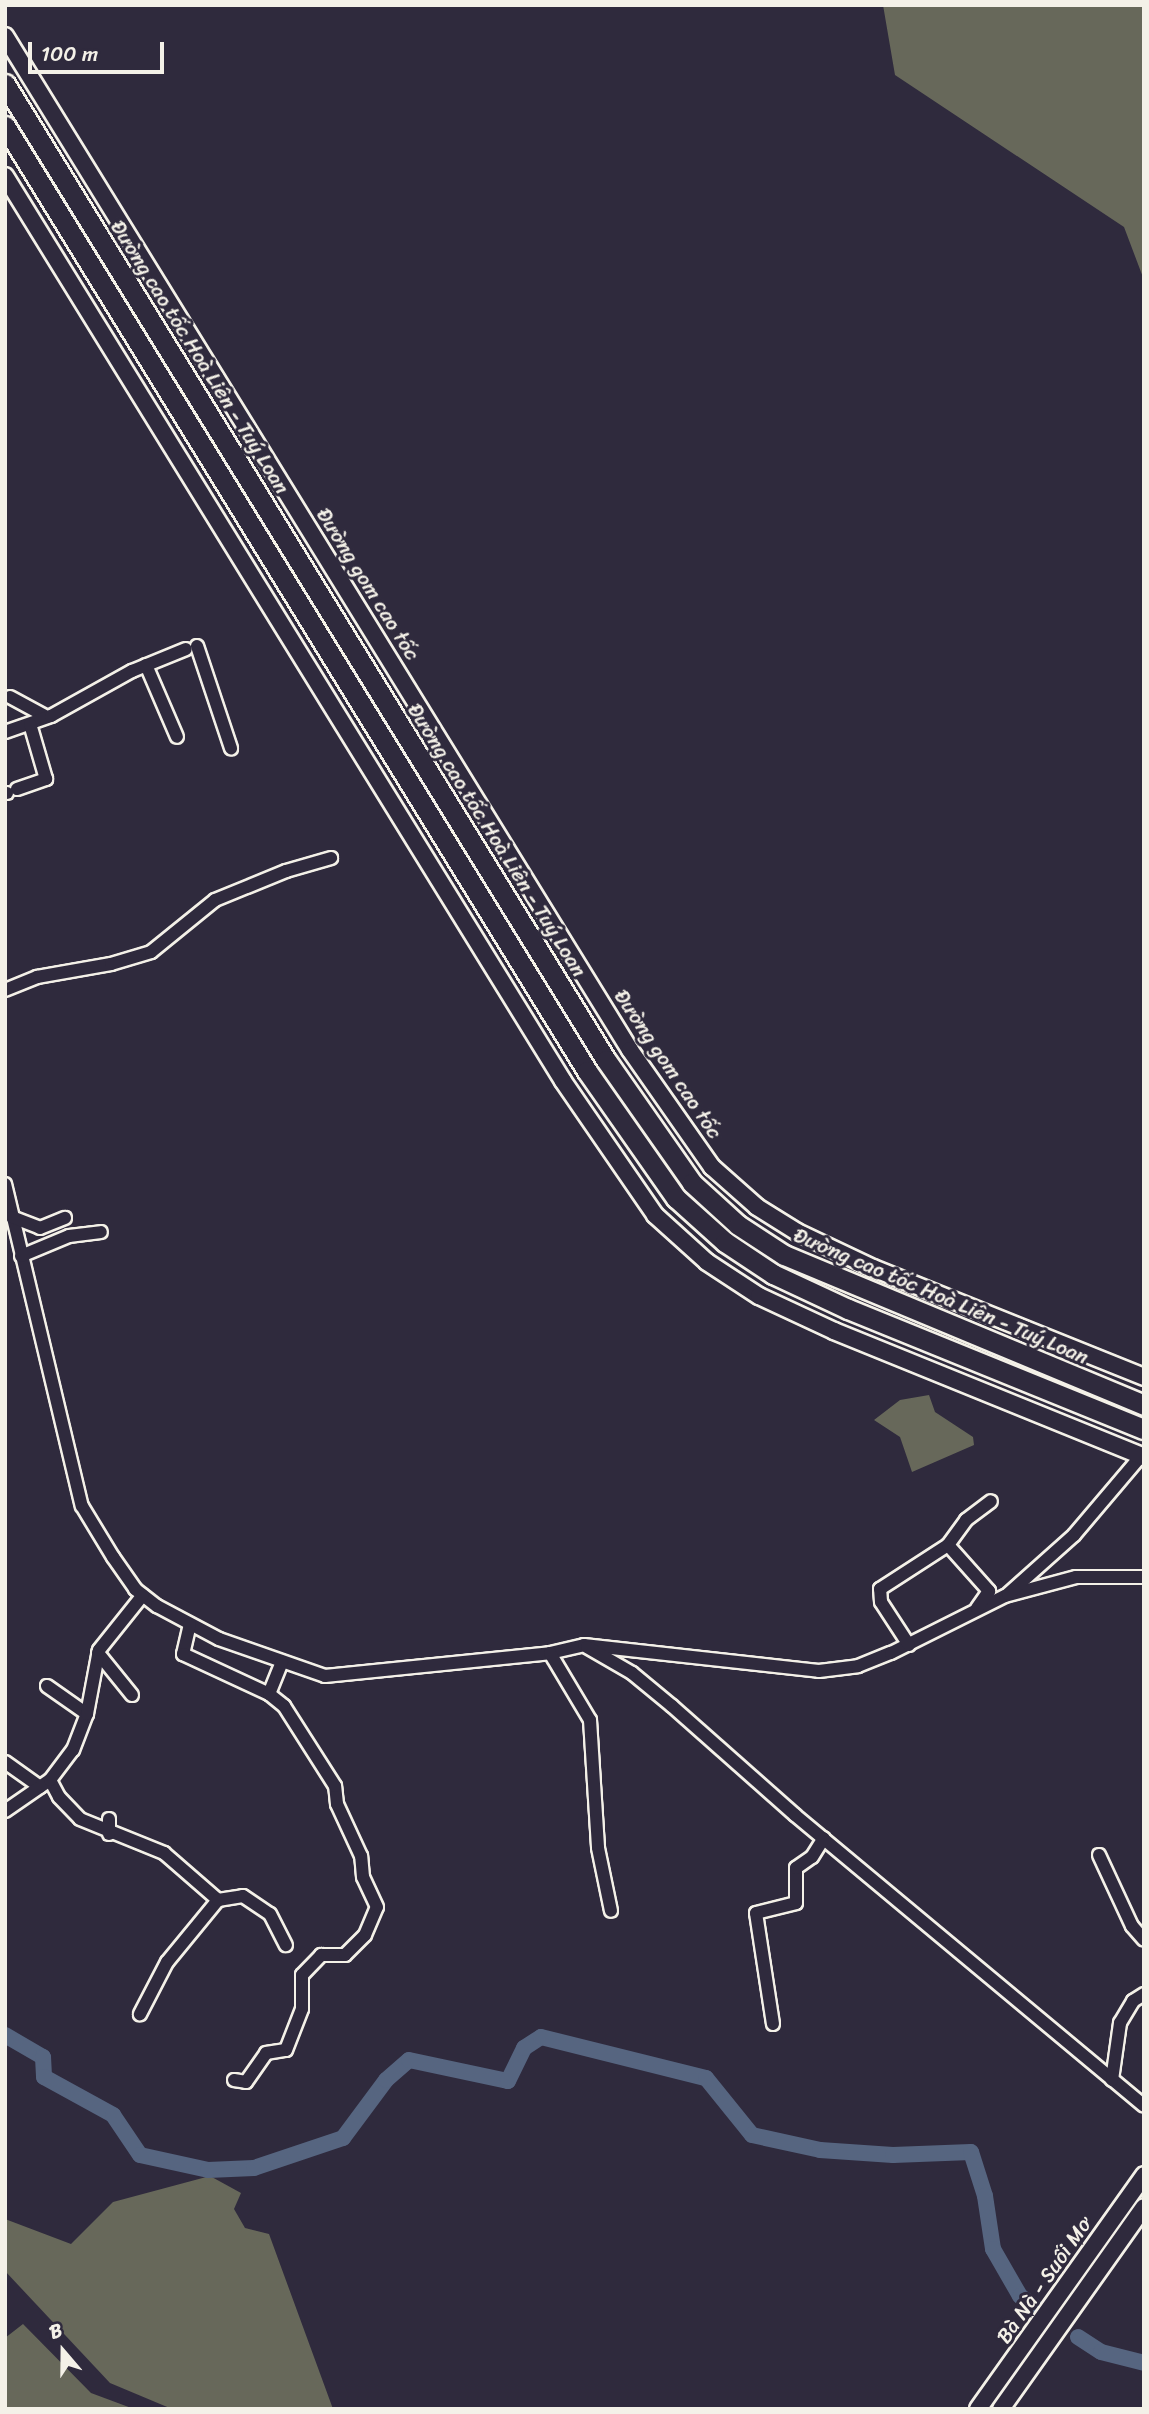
<!DOCTYPE html>
<html>
<head>
<meta charset="utf-8">
<style>
  body { margin:0 }
  #map { position:relative; width:1149px; height:2414px; overflow:hidden; background:#2f2a3d; font-family:Sriracha,sans-serif }
  div>[style] { position:absolute }
  .green>* { inset:0; background:#67685a }
  .river>* { height:16px; margin:-8px; padding:0 8px; transform-origin:8px; border-radius:8px; background:#566580 }
  .roads { filter:drop-shadow(2px 0 #f4f1e8) drop-shadow(-2px 0 #f4f1e8) drop-shadow(0 2px #f4f1e8) drop-shadow(0 -2px #f4f1e8) }
  .minor>* { height:12px; margin:-6px; padding:0 6px; transform-origin:6px; border-radius:6px; background:#2f2a3d }
  .major>* { height:16px; margin:-8px; padding:0 8px; transform-origin:8px; border-radius:8px; background:#2f2a3d }
  .highway>* { height:19px; margin:-9.5px; padding:0 9.5px; transform-origin:9.5px; border-radius:9.5px; background:#2f2a3d }
  span { translate:-50% -50%; white-space:nowrap; text-align:center; line-height:1.15; -webkit-text-stroke:6px #2f2a3d; paint-order:stroke }
  .street-label { font-size:21px; color:#f4f1e8 }
  .frame { position:absolute; inset:0; border:7px solid #f4f1e8; pointer-events:none }
  .north { position:absolute; left:28px; top:2316px; width:70px; height:70px; -webkit-text-stroke:5px #2f2a3d; paint-order:stroke; rotate:340deg; font-size:19px; font-weight:700; line-height:28px; text-align:center; color:#f4f1e8 }
  .north::after { content:''; display:block; margin:auto; width:24px; height:32px; background:#f4f1e8; clip-path:polygon(50% 0,100% 100%,50% 72%,0 100%) }
  .scale { position:absolute; left:28px; top:42px; width:136px; height:32px; box-sizing:border-box; border:4px solid #f4f1e8; border-top:0; padding-left:9px; font-size:21px; line-height:24px; white-space:nowrap; color:#f4f1e8; -webkit-text-stroke:5px #2f2a3d; paint-order:stroke }
</style>
</head>
<body>
<div id="map">
  <div class="green">
    <i style="clip-path:polygon(883px 5px,1144px 5px,1144px 280px,1124px 227px,895px 75px)"></i>
    <i style="clip-path:polygon(929px 1395px,935px 1412px,973px 1437px,974px 1445px,912px 1472px,900px 1437px,874px 1420px,900px 1400px)"></i>
    <i style="clip-path:polygon(210px 2176px,241px 2193px,234px 2209px,245px 2228px,269px 2234px,333px 2409px,172px 2409px,110px 2383px,5px 2271px,5px 2219px,71px 2244px,113px 2202px)"></i>
    <i style="clip-path:polygon(23px 2324px,91px 2393px,134px 2409px,5px 2409px,5px 2338px)"></i>
  </div>
  <div class="river">
    <i style="left:5px;top:2035px;width:44px;rotate:30.1deg"></i>
    <i style="left:43px;top:2057px;width:20px;rotate:87deg"></i>
    <i style="left:44px;top:2077px;width:79px;rotate:28.8deg"></i>
    <i style="left:113px;top:2115px;width:48px;rotate:56deg"></i>
    <i style="left:140px;top:2155px;width:70px;rotate:12.4deg"></i>
    <i style="left:208px;top:2170px;width:46px;rotate:-2.5deg"></i>
    <i style="left:254px;top:2168px;width:94px;rotate:-18.6deg"></i>
    <i style="left:343px;top:2138px;width:72px;rotate:-53.4deg"></i>
    <i style="left:386px;top:2080px;width:30px;rotate:-41deg"></i>
    <i style="left:409px;top:2060px;width:101px;rotate:12deg"></i>
    <i style="left:508px;top:2081px;width:37px;rotate:-64deg"></i>
    <i style="left:524px;top:2048px;width:20px;rotate:-33deg"></i>
    <i style="left:541px;top:2037px;width:170px;rotate:14deg"></i>
    <i style="left:706px;top:2078px;width:73px;rotate:51.1deg"></i>
    <i style="left:752px;top:2135px;width:70px;rotate:12.4deg"></i>
    <i style="left:820px;top:2150px;width:73px;rotate:3.9deg"></i>
    <i style="left:893px;top:2155px;width:78px;rotate:-2.2deg"></i>
    <i style="left:971px;top:2152px;width:46px;rotate:72.3deg"></i>
    <i style="left:985px;top:2196px;width:54px;rotate:81.4deg"></i>
    <i style="left:993px;top:2249px;width:54px;rotate:60.1deg"></i>
    <i style="left:1020px;top:2296px;width:17px;rotate:36deg"></i>
    <i style="left:1078px;top:2337px;width:27px;rotate:33deg"></i>
    <i style="left:1101px;top:2352px;width:44px;rotate:14.3deg"></i>
  </div>
  <div class="roads">
    <div class="minor">
      <i style="left:197px;top:646px;width:108px;rotate:71.6deg"></i>
      <i style="left:146px;top:665px;width:78px;rotate:66.7deg"></i>
      <i style="left:10px;top:697px;width:42px;rotate:28.4deg"></i>
      <i style="left:5px;top:732px;width:49px;rotate:-19.2deg"></i>
      <i style="left:51px;top:716px;width:93px;rotate:-29.1deg"></i>
      <i style="left:132px;top:671px;width:58px;rotate:-22.2deg"></i>
      <i style="left:17px;top:789px;width:31px;rotate:-19deg"></i>
      <i style="left:46px;top:779px;width:57px;rotate:-106.2deg"></i>
      <i style="left:5px;top:793px;width:2px"></i>
      <i style="left:5px;top:990px;width:35px;rotate:-22deg"></i>
      <i style="left:37px;top:977px;width:75px;rotate:-10deg"></i>
      <i style="left:111px;top:964px;width:42px;rotate:-16.7deg"></i>
      <i style="left:151px;top:952px;width:82px;rotate:-39.1deg"></i>
      <i style="left:215px;top:900px;width:77px;rotate:-22.2deg"></i>
      <i style="left:286px;top:871px;width:47px;rotate:-16.1deg"></i>
      <i style="left:5px;top:1184px;width:331px;rotate:76.6deg"></i>
      <i style="left:82px;top:1506px;width:60px;rotate:58.7deg"></i>
      <i style="left:113px;top:1557px;width:39px;rotate:55deg"></i>
      <i style="left:135px;top:1589px;width:28px;rotate:38deg"></i>
      <i style="left:157px;top:1606px;width:70px;rotate:28deg"></i>
      <i style="left:219px;top:1639px;width:112px;rotate:19.2deg"></i>
      <i style="left:325px;top:1676px;width:226px;rotate:-5.8deg"></i>
      <i style="left:550px;top:1653px;width:35px;rotate:-13deg"></i>
      <i style="left:584px;top:1645px;width:236px;rotate:6.3deg"></i>
      <i style="left:819px;top:1671px;width:39px;rotate:-7deg"></i>
      <i style="left:858px;top:1666px;width:35px;rotate:-22deg"></i>
      <i style="left:891px;top:1653px;width:127px;rotate:-26.6deg"></i>
      <i style="left:1005px;top:1596px;width:73px;rotate:-15deg"></i>
      <i style="left:1076px;top:1577px;width:68px"></i>
      <i style="left:12px;top:1217px;width:30px;rotate:21deg"></i>
      <i style="left:40px;top:1228px;width:27px;rotate:-22deg"></i>
      <i style="left:21px;top:1256px;width:52px;rotate:-22.6deg"></i>
      <i style="left:69px;top:1236px;width:32px;rotate:-7deg"></i>
      <i style="left:948px;top:1545px;width:62px;rotate:48.3deg"></i>
      <i style="left:989px;top:1591px;width:21px;rotate:125deg"></i>
      <i style="left:1008px;top:1594px;width:89px;rotate:-41.8deg"></i>
      <i style="left:1074px;top:1535px;width:104px;rotate:-49.7deg"></i>
      <i style="left:190px;top:1624px;width:31px;rotate:103deg"></i>
      <i style="left:183px;top:1654px;width:95px;rotate:24.9deg"></i>
      <i style="left:909px;top:1645px;width:51px;rotate:-123.1deg"></i>
      <i style="left:881px;top:1602px;width:13px;rotate:-94deg"></i>
      <i style="left:880px;top:1589px;width:81px;rotate:-32.9deg"></i>
      <i style="left:948px;top:1545px;width:31px;rotate:-54deg"></i>
      <i style="left:966px;top:1520px;width:31px;rotate:-37deg"></i>
      <i style="left:587px;top:1647px;width:52px;rotate:30deg"></i>
      <i style="left:632px;top:1673px;width:52px;rotate:39.5deg"></i>
      <i style="left:672px;top:1706px;width:164px;rotate:41.5deg"></i>
      <i style="left:795px;top:1815px;width:454px;rotate:39.8deg"></i>
      <i style="left:98px;top:1653px;width:54px;rotate:51deg"></i>
      <i style="left:550px;top:1653px;width:78px;rotate:59.2deg"></i>
      <i style="left:590px;top:1720px;width:128px;rotate:86.4deg"></i>
      <i style="left:598px;top:1848px;width:64px;rotate:78.3deg"></i>
      <i style="left:47px;top:1686px;width:49px;rotate:35deg"></i>
      <i style="left:5px;top:1762px;width:43px;rotate:35.5deg"></i>
      <i style="left:50px;top:1780px;width:19px;rotate:62deg"></i>
      <i style="left:59px;top:1797px;width:30px;rotate:46deg"></i>
      <i style="left:80px;top:1819px;width:91px;rotate:22deg"></i>
      <i style="left:164px;top:1853px;width:72px;rotate:41deg"></i>
      <i style="left:218px;top:1900px;width:80px;rotate:129.4deg"></i>
      <i style="left:167px;top:1962px;width:59px;rotate:117.4deg"></i>
      <i style="left:5px;top:1811px;width:55px;rotate:-34.6deg"></i>
      <i style="left:50px;top:1780px;width:38px;rotate:-53deg"></i>
      <i style="left:73px;top:1750px;width:39px;rotate:-69deg"></i>
      <i style="left:87px;top:1714px;width:65px;rotate:-79.4deg"></i>
      <i style="left:99px;top:1650px;width:70px;rotate:-51.3deg"></i>
      <i style="left:109px;top:1834px;width:15px;rotate:-90deg"></i>
      <i style="left:1099px;top:1855px;width:78px;rotate:65.1deg"></i>
      <i style="left:1132px;top:1926px;width:18px;rotate:49deg"></i>
      <i style="left:218px;top:1900px;width:25px;rotate:-9deg"></i>
      <i style="left:243px;top:1896px;width:32px;rotate:34deg"></i>
      <i style="left:270px;top:1914px;width:35px;rotate:63deg"></i>
      <i style="left:773px;top:2024px;width:112px;rotate:-98.7deg"></i>
      <i style="left:756px;top:1913px;width:41px;rotate:-14deg"></i>
      <i style="left:796px;top:1903px;width:35px;rotate:-90deg"></i>
      <i style="left:796px;top:1868px;width:19px;rotate:-35deg"></i>
      <i style="left:812px;top:1857px;width:22px;rotate:-58deg"></i>
      <i style="left:234px;top:2080px;width:12px;rotate:9deg"></i>
      <i style="left:246px;top:2082px;width:35px;rotate:-55deg"></i>
      <i style="left:266px;top:2053px;width:20px;rotate:-9deg"></i>
      <i style="left:286px;top:2050px;width:44px;rotate:-68.7deg"></i>
      <i style="left:302px;top:2009px;width:34px;rotate:-90deg"></i>
      <i style="left:302px;top:1975px;width:28px;rotate:-46deg"></i>
      <i style="left:321px;top:1955px;width:24px"></i>
      <i style="left:345px;top:1955px;width:28px;rotate:-45deg"></i>
      <i style="left:365px;top:1935px;width:30px;rotate:-67deg"></i>
      <i style="left:377px;top:1907px;width:33px;rotate:-115deg"></i>
      <i style="left:363px;top:1877px;width:21px;rotate:-95deg"></i>
      <i style="left:361px;top:1856px;width:57px;rotate:-114.8deg"></i>
      <i style="left:337px;top:1804px;width:18px;rotate:-96deg"></i>
      <i style="left:335px;top:1786px;width:95px;rotate:-122.5deg"></i>
      <i style="left:284px;top:1706px;width:19px;rotate:-141deg"></i>
      <i style="left:269px;top:1694px;width:35px;rotate:-68deg"></i>
      <i style="left:1112px;top:2080px;width:58px;rotate:-82deg"></i>
      <i style="left:1120px;top:2023px;width:26px;rotate:-59deg"></i>
      <i style="left:1133px;top:2001px;width:13px;rotate:-32deg"></i>
    </div>
    <div class="major">
      <i style="left:5px;top:36px;width:1191px;rotate:58.35deg"></i>
      <i style="left:630px;top:1050px;width:143px;rotate:55deg"></i>
      <i style="left:712px;top:1167px;width:60px;rotate:41.6deg"></i>
      <i style="left:757px;top:1207px;width:47px;rotate:32deg"></i>
      <i style="left:797px;top:1232px;width:84px;rotate:25.3deg"></i>
      <i style="left:873px;top:1268px;width:292px;rotate:21.9deg"></i>
      <i style="left:5px;top:176px;width:1063px;rotate:58.34deg"></i>
      <i style="left:563px;top:1081px;width:163px;rotate:55.5deg"></i>
      <i style="left:655px;top:1215px;width:70px;rotate:42.1deg"></i>
      <i style="left:707px;top:1262px;width:62px;rotate:33.2deg"></i>
      <i style="left:759px;top:1296px;width:83px;rotate:25deg"></i>
      <i style="left:834px;top:1331px;width:335px;rotate:22.1deg"></i>
      <i style="left:978px;top:2409px;width:287px;rotate:-54.6deg"></i>
      <i style="left:1001px;top:2409px;width:247px;rotate:-54.7deg"></i>
    </div>
    <div class="highway">
      <i style="left:5px;top:84px;width:1146px;rotate:58.38deg"></i>
      <i style="left:606px;top:1060px;width:150px;rotate:55deg"></i>
      <i style="left:692px;top:1183px;width:62px;rotate:42.4deg"></i>
      <i style="left:738px;top:1225px;width:55px;rotate:33.1deg"></i>
      <i style="left:784px;top:1255px;width:390px;rotate:22.6deg"></i>
      <i style="left:5px;top:126px;width:1110px;rotate:58.37deg"></i>
      <i style="left:587px;top:1071px;width:155px;rotate:55deg"></i>
      <i style="left:676px;top:1198px;width:66px;rotate:41.9deg"></i>
      <i style="left:725px;top:1242px;width:58px;rotate:33.7deg"></i>
      <i style="left:773px;top:1274px;width:83px;rotate:25deg"></i>
      <i style="left:848px;top:1309px;width:319px;rotate:22.1deg"></i>
    </div>
  </div>
  <div class="street-label">
    <span style="left:200px;top:357px;rotate:58deg">Đường cao tốc Hoà Liên - Tuý Loan</span>
    <span style="left:368px;top:584px;rotate:58deg">Đường gom cao tốc</span>
    <span style="left:497px;top:840px;rotate:58deg">Đường cao tốc Hoà Liên - Tuý Loan</span>
    <span style="left:668px;top:1064px;rotate:56deg">Đường gom cao tốc</span>
    <span style="left:941px;top:1296px;rotate:23deg">Đường cao tốc Hoà Liên - Tuý Loan</span>
    <span style="left:1044px;top:2280px;rotate:-55deg">Bà Nà - Suối Mơ</span>
  </div>
  <div class="frame"></div>
  <div class="north">B</div>
  <div class="scale">100 m</div>
</div>
</body>
</html>
